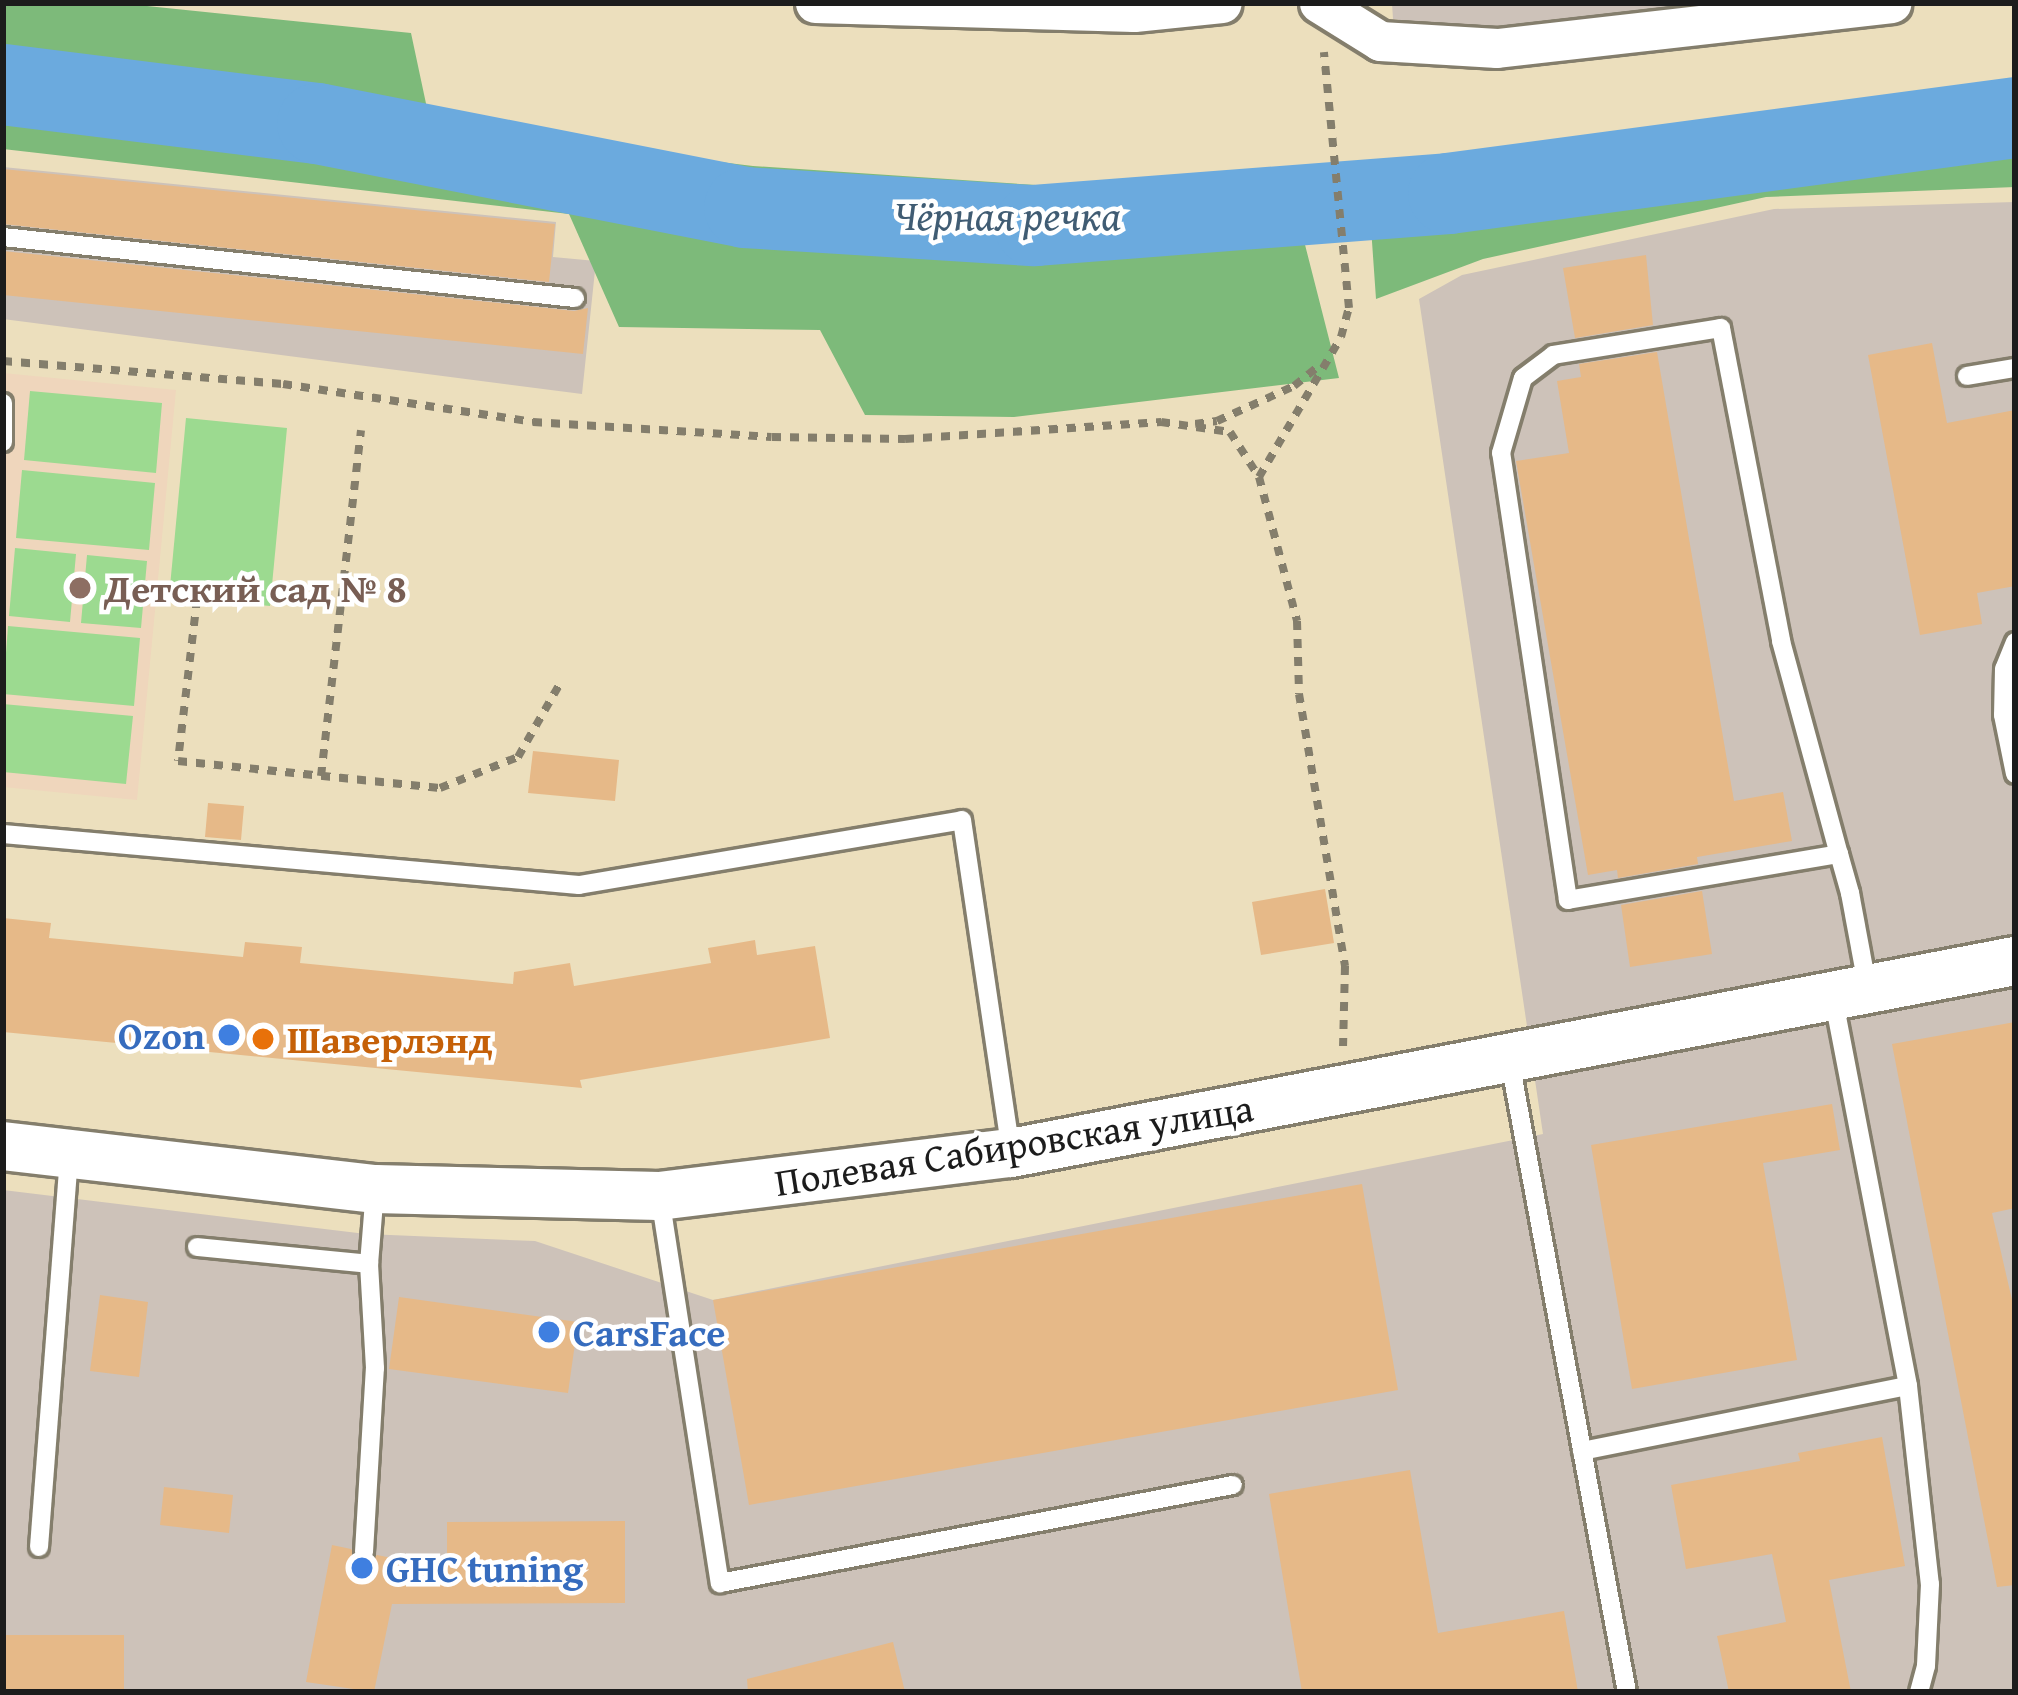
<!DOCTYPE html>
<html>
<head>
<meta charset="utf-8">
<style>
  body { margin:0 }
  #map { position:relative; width:2018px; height:1695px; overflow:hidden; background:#ecdfbd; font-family:"Gentium Book Plus",serif }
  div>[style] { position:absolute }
  .built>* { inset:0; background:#efd6bc }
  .industrial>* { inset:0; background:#cdc2b9 }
  .green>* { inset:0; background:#9cda90 }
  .forest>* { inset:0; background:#7dba7a }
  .river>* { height:81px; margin:-40.5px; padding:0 40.5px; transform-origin:40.5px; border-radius:40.5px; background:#6baade }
  .building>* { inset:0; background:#e6b988 }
  .path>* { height:8px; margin-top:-4px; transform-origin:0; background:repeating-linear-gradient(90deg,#847e6c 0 9px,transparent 0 18px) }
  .roads { filter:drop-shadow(3px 0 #847e6c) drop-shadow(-3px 0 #847e6c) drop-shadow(0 3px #847e6c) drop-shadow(0 -3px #847e6c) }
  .service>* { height:18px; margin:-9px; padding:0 9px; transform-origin:9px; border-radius:9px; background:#fff }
  .minor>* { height:39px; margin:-19.5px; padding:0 19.5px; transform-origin:19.5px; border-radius:19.5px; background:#fff }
  .tertiary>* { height:48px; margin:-24px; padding:0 24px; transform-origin:24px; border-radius:24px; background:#fff }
  .dots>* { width:33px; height:33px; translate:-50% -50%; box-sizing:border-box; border:6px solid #fff; border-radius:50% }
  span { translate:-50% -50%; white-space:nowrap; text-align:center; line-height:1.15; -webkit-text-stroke:9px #fff; paint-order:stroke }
  .education-label { font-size:39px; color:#785e54; font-weight:700 }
  .left { translate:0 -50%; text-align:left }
  .shop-label { font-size:39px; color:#366cbe; font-weight:700 }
  .right { translate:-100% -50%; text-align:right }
  .food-label { font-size:39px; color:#c56008; font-weight:700 }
  .street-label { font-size:39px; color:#1c1c1c }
  .water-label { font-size:42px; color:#405c73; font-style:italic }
  .frame { position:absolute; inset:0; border:6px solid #1c1c1c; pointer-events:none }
</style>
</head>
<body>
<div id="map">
  <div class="built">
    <i style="clip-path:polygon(3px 373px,176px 390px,137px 800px,3px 787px)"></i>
  </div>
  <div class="industrial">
    <i style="clip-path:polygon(1392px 3px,1710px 3px,1467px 30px,1393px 19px)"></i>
    <i style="clip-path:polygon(3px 167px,556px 222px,553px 257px,596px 261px,582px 394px,3px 319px)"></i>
    <i style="clip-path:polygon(2015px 202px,2015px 1692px,3px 1692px,3px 1190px,366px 1234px,535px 1241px,713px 1300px,1543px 1134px,1419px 299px,1462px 275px,1774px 209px)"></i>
  </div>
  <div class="green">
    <i style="clip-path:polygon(30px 391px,162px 403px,156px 473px,24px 460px)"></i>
    <i style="clip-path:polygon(186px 418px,287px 428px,270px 606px,169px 597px)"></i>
    <i style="clip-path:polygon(22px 470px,155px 483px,149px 550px,16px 538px)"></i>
    <i style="clip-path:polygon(15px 548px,76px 554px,70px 622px,9px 616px)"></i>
    <i style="clip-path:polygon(87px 555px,147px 561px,141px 628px,81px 623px)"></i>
    <i style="clip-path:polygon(8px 626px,140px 638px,134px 706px,3px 694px)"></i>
    <i style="clip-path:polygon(3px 704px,133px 716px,126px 784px,3px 772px)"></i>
  </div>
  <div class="forest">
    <i style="clip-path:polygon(3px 3px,118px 3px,411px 33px,431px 127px,753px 166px,1036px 185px,1289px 182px,1339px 378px,1014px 417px,865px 415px,820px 330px,619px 327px,569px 214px,3px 149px)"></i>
    <i style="clip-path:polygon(2015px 129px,2015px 187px,1766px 197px,1483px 259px,1376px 299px,1370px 213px)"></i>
  </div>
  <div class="river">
    <i style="left:3px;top:84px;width:316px;rotate:7.1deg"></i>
    <i style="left:317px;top:123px;width:435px;rotate:11.1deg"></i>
    <i style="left:744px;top:207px;width:291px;rotate:3.6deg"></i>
    <i style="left:1034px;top:225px;width:415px;rotate:-4.4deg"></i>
    <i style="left:1448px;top:193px;width:572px;rotate:-7.63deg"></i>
  </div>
  <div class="building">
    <i style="clip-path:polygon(3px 169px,555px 224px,549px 282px,3px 224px)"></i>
    <i style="clip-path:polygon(3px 251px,574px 311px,588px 308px,583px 354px,3px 295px)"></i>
    <i style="clip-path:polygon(1646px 255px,1653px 325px,1575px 338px,1563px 268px)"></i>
    <i style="clip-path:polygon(1932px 343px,1947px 423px,2015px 410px,2015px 586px,1977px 593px,1982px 624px,1920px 635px,1868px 355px)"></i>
    <i style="clip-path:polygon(1657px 352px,1734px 801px,1783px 792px,1792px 841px,1697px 857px,1698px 864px,1618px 878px,1617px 870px,1588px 875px,1516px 461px,1569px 453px,1557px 381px,1581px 377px,1579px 364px)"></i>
    <i style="clip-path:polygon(533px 751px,619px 760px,615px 801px,528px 793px)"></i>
    <i style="clip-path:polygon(208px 803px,244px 806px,241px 840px,205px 837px)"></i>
    <i style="clip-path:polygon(1325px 889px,1334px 943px,1261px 955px,1252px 902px)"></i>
    <i style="clip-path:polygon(1702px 891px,1712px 954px,1630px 967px,1621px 905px)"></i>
    <i style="clip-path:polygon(3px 918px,51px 923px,49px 938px,243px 957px,245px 942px,302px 947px,300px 963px,513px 984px,514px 972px,570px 963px,574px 986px,711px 963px,708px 948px,732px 944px,755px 940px,757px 955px,815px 946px,830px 1038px,580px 1080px,582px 1088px,3px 1032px)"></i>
    <i style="clip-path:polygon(2015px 1022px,2015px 1208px,1992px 1213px,2015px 1313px,2015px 1585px,1997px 1587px,1892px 1044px)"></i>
    <i style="clip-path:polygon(1832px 1104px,1840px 1150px,1763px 1163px,1797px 1360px,1632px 1389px,1591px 1145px)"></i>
    <i style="clip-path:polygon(1362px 1184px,1398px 1390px,749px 1505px,713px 1300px)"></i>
    <i style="clip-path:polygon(100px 1295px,148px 1302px,139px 1377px,90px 1371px)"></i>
    <i style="clip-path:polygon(399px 1297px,578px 1322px,568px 1393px,389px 1369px)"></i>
    <i style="clip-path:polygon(1882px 1437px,1905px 1566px,1829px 1580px,1851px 1692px,1729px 1692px,1717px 1636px,1786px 1622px,1772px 1554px,1686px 1569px,1671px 1485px,1800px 1461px,1798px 1453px)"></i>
    <i style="clip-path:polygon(1410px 1470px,1438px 1633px,1564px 1611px,1578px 1692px,1302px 1692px,1269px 1494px)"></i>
    <i style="clip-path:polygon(164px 1487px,233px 1495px,229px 1533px,160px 1525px)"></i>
    <i style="clip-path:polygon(625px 1521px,625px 1603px,392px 1604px,374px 1692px,306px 1682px,332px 1545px,351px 1549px,362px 1565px,377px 1555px,447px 1569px,447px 1522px)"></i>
    <i style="clip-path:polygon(3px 1635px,124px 1635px,124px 1692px,3px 1692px)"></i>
    <i style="clip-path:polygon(893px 1642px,905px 1692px,748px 1692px,747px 1679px)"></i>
  </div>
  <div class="path">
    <i style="left:3px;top:361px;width:281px;rotate:4.7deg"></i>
    <i style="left:283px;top:384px;width:253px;rotate:8.6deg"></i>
    <i style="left:533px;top:422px;width:239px;rotate:3.6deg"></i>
    <i style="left:772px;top:437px;width:133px;rotate:0.9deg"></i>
    <i style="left:905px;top:439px;width:257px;rotate:-3.8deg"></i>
    <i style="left:1161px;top:422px;width:70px;rotate:8.2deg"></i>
    <i style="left:1230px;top:432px;width:54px;rotate:57.2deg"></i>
    <i style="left:1259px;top:477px;width:149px;rotate:75.2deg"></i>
    <i style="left:1297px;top:621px;width:73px;rotate:88.4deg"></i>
    <i style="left:1299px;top:694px;width:276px;rotate:80.4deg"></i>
    <i style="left:1345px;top:966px;width:80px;rotate:91.4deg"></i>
    <i style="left:1195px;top:424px;width:22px;rotate:-8deg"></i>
    <i style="left:1217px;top:421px;width:85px;rotate:-24.4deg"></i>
    <i style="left:1294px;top:386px;width:28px;rotate:-39deg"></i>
    <i style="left:1259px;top:477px;width:162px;rotate:-59.6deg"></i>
    <i style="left:1341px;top:337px;width:30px;rotate:-75deg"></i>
    <i style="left:1349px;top:308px;width:257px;rotate:-95.6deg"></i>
    <i style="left:197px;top:599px;width:163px;rotate:96.7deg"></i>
    <i style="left:178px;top:761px;width:263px;rotate:5.9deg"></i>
    <i style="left:440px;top:788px;width:84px;rotate:-21.7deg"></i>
    <i style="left:518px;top:757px;width:83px;rotate:-60.3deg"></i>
    <i style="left:321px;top:776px;width:348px;rotate:-83.4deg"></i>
  </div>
  <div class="roads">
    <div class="service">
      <i style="left:3px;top:237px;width:575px;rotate:6.09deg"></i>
      <i style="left:1967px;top:376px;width:49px;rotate:-9.5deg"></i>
      <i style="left:3px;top:403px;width:39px;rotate:90deg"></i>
      <i style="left:2015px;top:642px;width:29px;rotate:112deg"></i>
      <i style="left:2004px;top:669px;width:46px;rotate:91.2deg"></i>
      <i style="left:2003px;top:715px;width:60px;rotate:78.5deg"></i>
      <i style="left:3px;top:834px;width:578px;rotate:5.06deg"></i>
      <i style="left:579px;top:885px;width:388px;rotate:-9.6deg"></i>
      <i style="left:962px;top:820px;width:337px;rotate:81.6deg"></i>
      <i style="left:1839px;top:854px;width:275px;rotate:170.4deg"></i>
      <i style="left:1568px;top:900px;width:452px;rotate:-98.5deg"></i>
      <i style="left:1501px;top:453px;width:78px;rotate:-73.7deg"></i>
      <i style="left:1523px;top:378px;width:38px;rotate:-37deg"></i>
      <i style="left:1553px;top:355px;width:170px;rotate:-9.1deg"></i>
      <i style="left:1721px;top:328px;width:319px;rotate:79.1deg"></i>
      <i style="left:1781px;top:641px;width:221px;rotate:74.8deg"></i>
      <i style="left:1839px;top:854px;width:41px;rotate:74.2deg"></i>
      <i style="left:1850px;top:893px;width:94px;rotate:79.5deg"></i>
      <i style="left:1833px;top:996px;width:397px;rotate:79.1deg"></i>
      <i style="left:1908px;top:1386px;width:199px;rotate:83.7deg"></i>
      <i style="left:1930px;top:1584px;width:82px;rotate:92.8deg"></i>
      <i style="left:1926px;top:1666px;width:27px;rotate:105deg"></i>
      <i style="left:1510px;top:1062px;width:641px;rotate:79.48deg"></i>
      <i style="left:660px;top:1197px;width:391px;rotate:81.2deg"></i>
      <i style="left:720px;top:1583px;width:522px;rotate:-10.82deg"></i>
      <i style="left:197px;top:1247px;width:173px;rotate:5.6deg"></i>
      <i style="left:1582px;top:1451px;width:332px;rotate:-11.3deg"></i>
      <i style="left:39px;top:1547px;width:391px;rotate:-85.6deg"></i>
      <i style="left:364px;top:1552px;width:184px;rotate:-86.6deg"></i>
      <i style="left:375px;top:1368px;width:104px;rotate:-93.3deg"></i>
      <i style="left:369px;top:1264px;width:75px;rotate:-85.4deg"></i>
    </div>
    <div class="minor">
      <i style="left:815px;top:3px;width:319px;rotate:1.6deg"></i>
      <i style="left:1134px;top:12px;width:88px;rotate:-5.8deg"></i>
      <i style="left:1319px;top:3px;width:72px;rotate:31.9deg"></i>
      <i style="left:1380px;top:41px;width:117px;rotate:3.4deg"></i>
      <i style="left:1497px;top:48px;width:397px;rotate:-6.5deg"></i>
    </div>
    <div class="tertiary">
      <i style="left:3px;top:1146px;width:374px;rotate:6.6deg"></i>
      <i style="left:375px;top:1189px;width:284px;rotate:1.4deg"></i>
      <i style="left:659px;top:1196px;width:355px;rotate:-7deg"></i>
      <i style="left:1011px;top:1153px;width:1022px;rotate:-10.83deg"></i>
    </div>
  </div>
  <div class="dots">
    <i style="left:80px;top:588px;background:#8d6e63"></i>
    <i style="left:229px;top:1035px;background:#3f7fe0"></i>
    <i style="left:263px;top:1039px;background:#e8710a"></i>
    <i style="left:549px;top:1332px;background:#3f7fe0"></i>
    <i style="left:362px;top:1568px;background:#3f7fe0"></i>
  </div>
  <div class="education-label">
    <span class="left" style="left:104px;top:588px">Детский сад № 8</span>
  </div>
  <div class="shop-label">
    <span class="right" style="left:205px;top:1035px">Ozon</span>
    <span class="left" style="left:573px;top:1332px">CarsFace</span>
    <span class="left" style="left:386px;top:1568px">GHC tuning</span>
  </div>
  <div class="food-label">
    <span class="left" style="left:287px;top:1039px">Шаверлэнд</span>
  </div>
  <div class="street-label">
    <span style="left:1014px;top:1145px;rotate:-9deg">Полевая Сабировская улица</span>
  </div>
  <div class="water-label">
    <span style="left:1007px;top:215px">Чёрная речка</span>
  </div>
  <div class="frame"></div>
</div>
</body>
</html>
